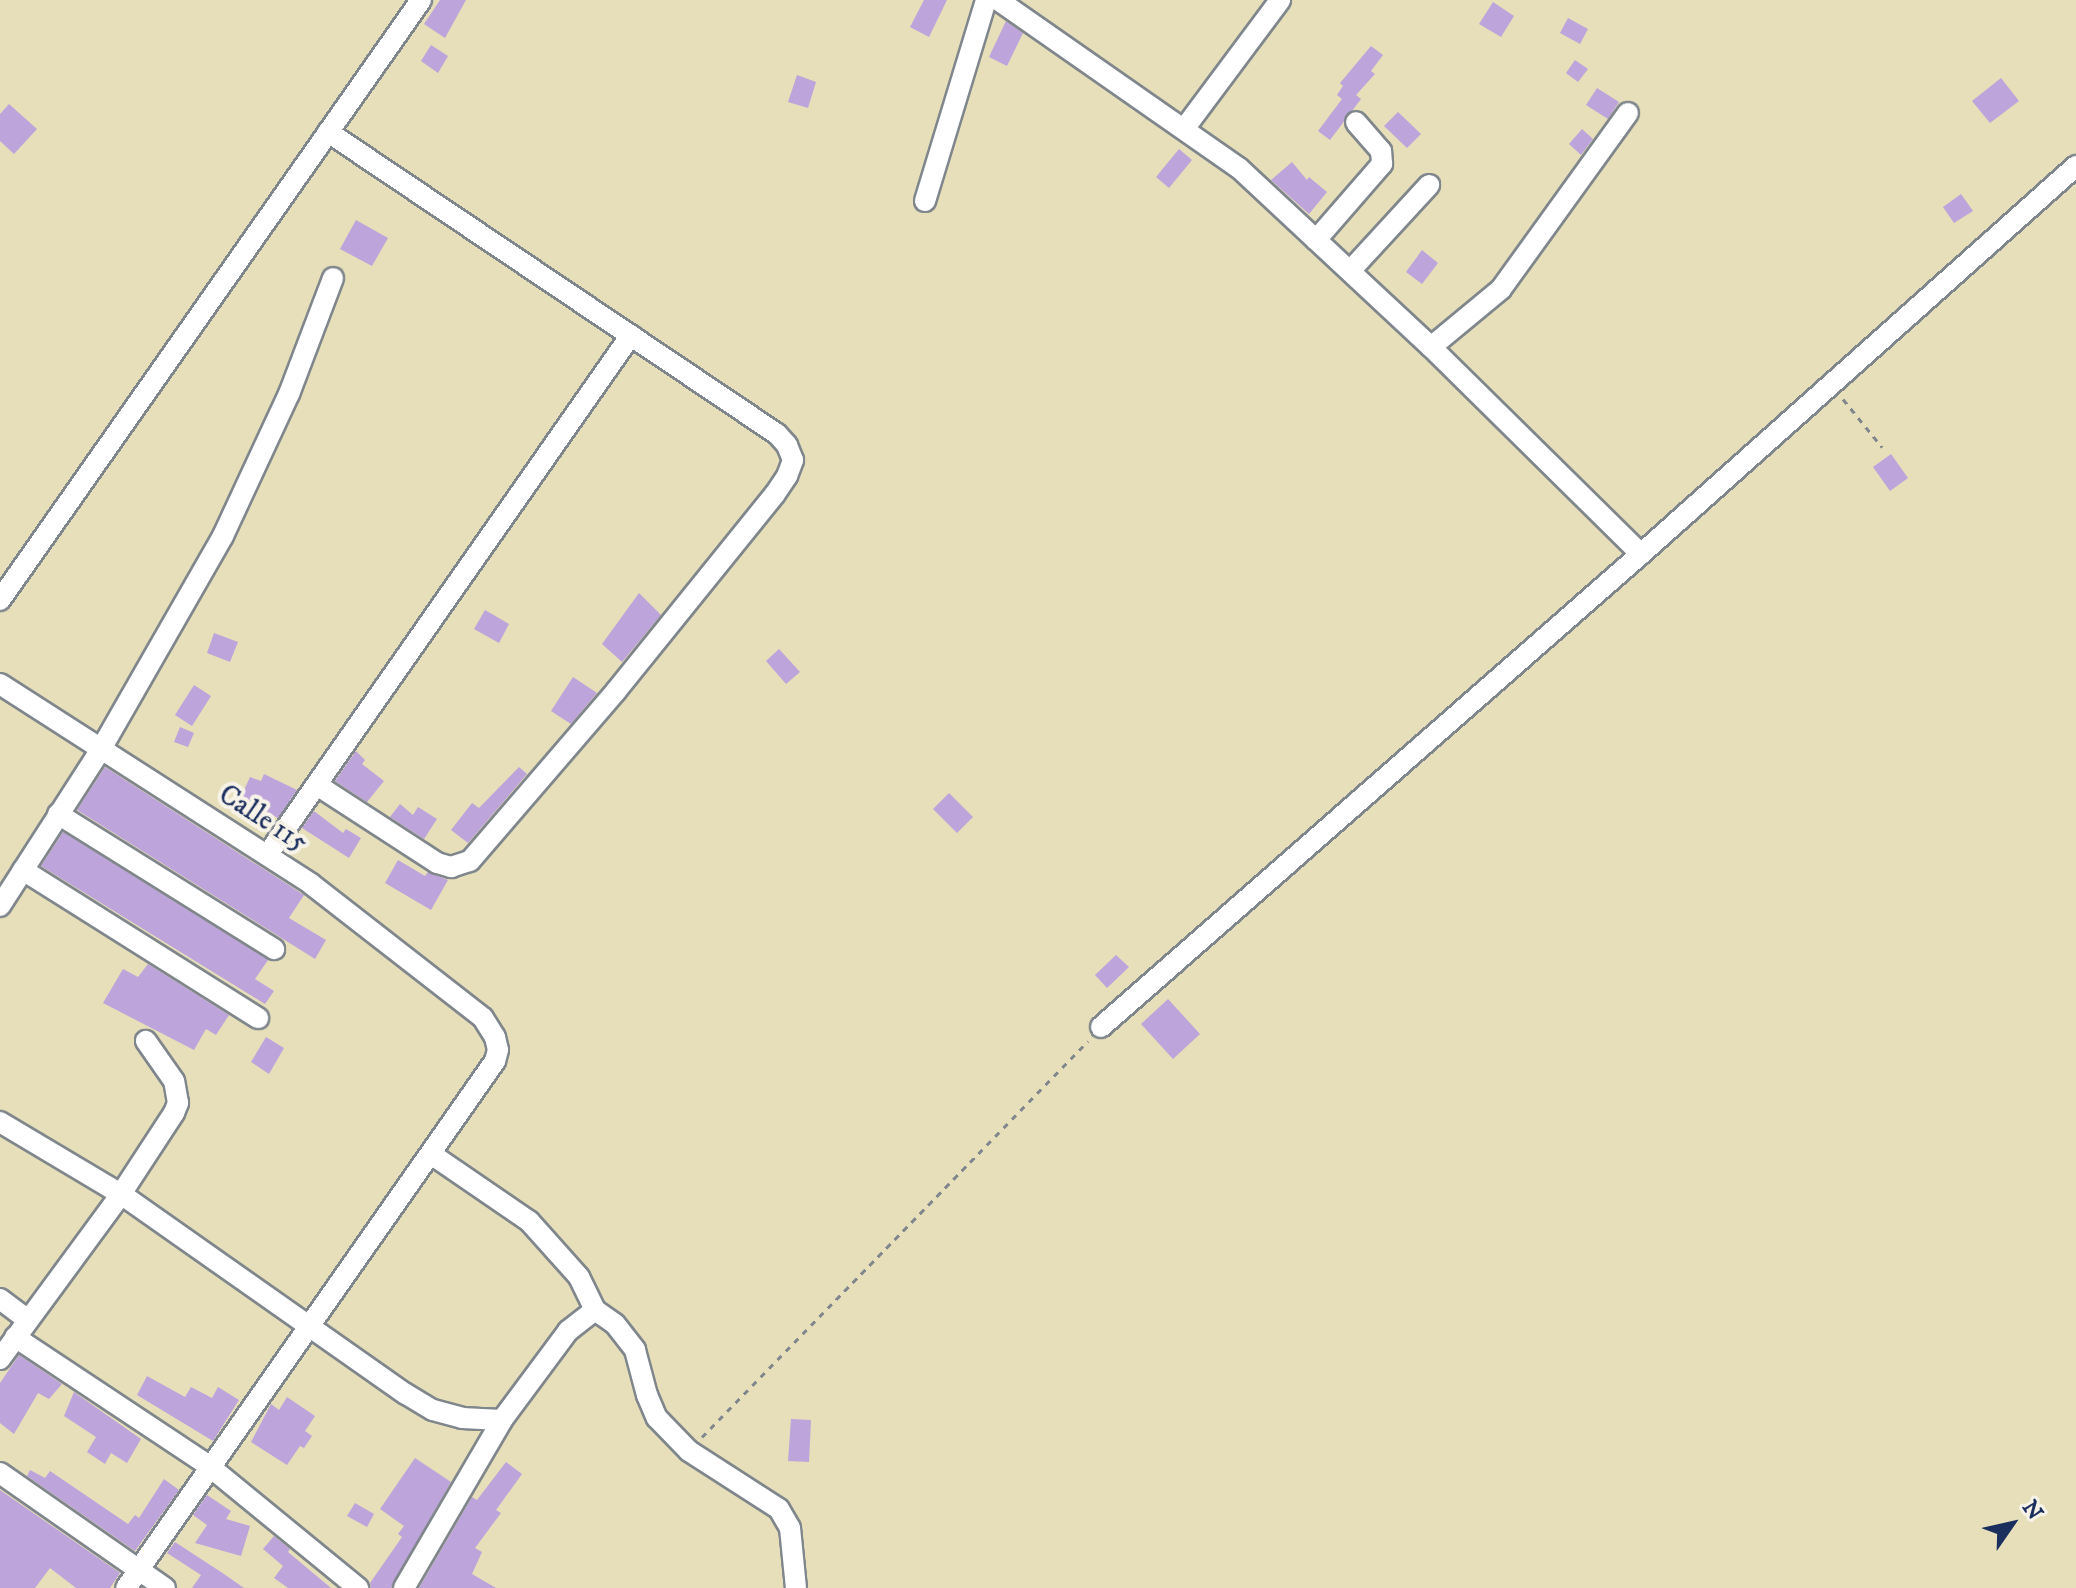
<!DOCTYPE html>
<html>
<head>
<meta charset="utf-8">
<style>
  body { margin:0 }
  #map { position:relative; width:2076px; height:1588px; overflow:hidden; background:#e6dfba; font-family:"IM FELL DW Pica",serif }
  div>[style] { position:absolute }
  .building>* { inset:0; background:#bda4db }
  .path>* { height:3px; margin-top:-1.5px; transform-origin:0; background:repeating-linear-gradient(90deg,#80878c 0 6px,transparent 0 12px) }
  .roads { filter:drop-shadow(2px 0 #80878c) drop-shadow(-2px 0 #80878c) drop-shadow(0 2px #80878c) drop-shadow(0 -2px #80878c) }
  .minor>* { height:20px; margin:-10px; padding:0 10px; transform-origin:10px; border-radius:10px; background:#fff }
  span { translate:-50% -50%; white-space:nowrap; text-align:center; line-height:1.15; -webkit-text-stroke:8px #f7f3e8; paint-order:stroke }
  .street-label { font-size:28px; color:#1b2f5e }
  .north { position:absolute; left:1972px; top:1484px; width:80px; height:80px; -webkit-text-stroke:6px #f7f3e8; paint-order:stroke; rotate:56deg; font-size:22px; font-weight:700; line-height:32px; text-align:center; color:#1b2f5e }
  .north::after { content:''; display:block; margin:auto; width:28px; height:36px; background:#1b2f5e; clip-path:polygon(50% 0,100% 100%,50% 72%,0 100%) }
</style>
</head>
<body>
<div id="map">
  <div class="building">
    <i style="clip-path:polygon(440px 0,466px 0,445px 38px,424px 24px)"></i>
    <i style="clip-path:polygon(924px 0,947px 0,929px 37px,910px 27px)"></i>
    <i style="clip-path:polygon(1493px 2px,1514px 16px,1501px 37px,1479px 24px)"></i>
    <i style="clip-path:polygon(1568px 18px,1588px 29px,1580px 44px,1560px 33px)"></i>
    <i style="clip-path:polygon(1006px 21px,1023px 33px,1007px 66px,989px 57px)"></i>
    <i style="clip-path:polygon(431px 45px,448px 56px,438px 73px,421px 61px)"></i>
    <i style="clip-path:polygon(1371px 46px,1383px 55px,1371px 71px,1375px 74px,1356px 95px,1361px 99px,1330px 140px,1318px 131px,1342px 99px,1337px 95px,1343px 86px,1340px 83px)"></i>
    <i style="clip-path:polygon(1575px 60px,1588px 69px,1578px 82px,1566px 73px)"></i>
    <i style="clip-path:polygon(797px 75px,816px 82px,808px 108px,788px 102px)"></i>
    <i style="clip-path:polygon(2001px 78px,2019px 101px,1990px 123px,1972px 101px)"></i>
    <i style="clip-path:polygon(1597px 88px,1619px 102px,1608px 119px,1586px 105px)"></i>
    <i style="clip-path:polygon(9px 104px,37px 129px,14px 154px,0 141px,0 114px)"></i>
    <i style="clip-path:polygon(1398px 112px,1421px 134px,1407px 148px,1384px 126px)"></i>
    <i style="clip-path:polygon(1582px 129px,1593px 139px,1581px 155px,1569px 144px)"></i>
    <i style="clip-path:polygon(1179px 149px,1192px 160px,1169px 188px,1156px 177px)"></i>
    <i style="clip-path:polygon(1292px 162px,1307px 180px,1309px 177px,1327px 192px,1309px 214px,1271px 180px)"></i>
    <i style="clip-path:polygon(1961px 194px,1973px 211px,1954px 223px,1943px 207px)"></i>
    <i style="clip-path:polygon(356px 220px,388px 238px,372px 266px,340px 249px)"></i>
    <i style="clip-path:polygon(1422px 250px,1438px 263px,1422px 284px,1406px 272px)"></i>
    <i style="clip-path:polygon(1891px 454px,1908px 478px,1890px 491px,1873px 467px)"></i>
    <i style="clip-path:polygon(639px 593px,661px 615px,622px 662px,602px 644px)"></i>
    <i style="clip-path:polygon(485px 610px,509px 624px,499px 643px,474px 629px)"></i>
    <i style="clip-path:polygon(214px 633px,238px 642px,230px 662px,207px 653px)"></i>
    <i style="clip-path:polygon(779px 649px,800px 672px,786px 684px,766px 661px)"></i>
    <i style="clip-path:polygon(573px 677px,597px 693px,571px 724px,551px 711px)"></i>
    <i style="clip-path:polygon(194px 685px,211px 696px,192px 726px,175px 715px)"></i>
    <i style="clip-path:polygon(180px 727px,194px 733px,188px 747px,174px 742px)"></i>
    <i style="clip-path:polygon(356px 751px,365px 760px,362px 764px,384px 781px,367px 802px,335px 781px)"></i>
    <i style="clip-path:polygon(105px 767px,304px 895px,289px 918px,326px 940px,315px 959px,77px 810px)"></i>
    <i style="clip-path:polygon(519px 767px,527px 774px,468px 843px,451px 830px,472px 803px,479px 808px)"></i>
    <i style="clip-path:polygon(264px 774px,297px 790px,278px 818px,240px 799px,250px 777px,261px 781px)"></i>
    <i style="clip-path:polygon(949px 793px,973px 817px,957px 833px,933px 809px)"></i>
    <i style="clip-path:polygon(400px 804px,413px 815px,418px 807px,437px 819px,424px 839px,390px 817px)"></i>
    <i style="clip-path:polygon(314px 811px,343px 833px,346px 829px,361px 838px,349px 858px,302px 828px)"></i>
    <i style="clip-path:polygon(63px 832px,268px 960px,255px 979px,274px 991px,265px 1004px,41px 866px)"></i>
    <i style="clip-path:polygon(398px 860px,425px 876px,428px 872px,448px 880px,431px 910px,385px 883px)"></i>
    <i style="clip-path:polygon(1116px 955px,1129px 967px,1107px 988px,1095px 975px)"></i>
    <i style="clip-path:polygon(148px 964px,229px 1015px,216px 1035px,206px 1029px,194px 1050px,103px 1003px,123px 969px,138px 977px)"></i>
    <i style="clip-path:polygon(1168px 999px,1200px 1034px,1173px 1059px,1141px 1024px)"></i>
    <i style="clip-path:polygon(266px 1037px,284px 1048px,269px 1074px,251px 1062px)"></i>
    <i style="clip-path:polygon(19px 1355px,62px 1384px,49px 1399px,38px 1393px,14px 1434px,0 1423px,0 1383px)"></i>
    <i style="clip-path:polygon(147px 1376px,185px 1397px,191px 1387px,212px 1398px,218px 1387px,239px 1400px,213px 1441px,137px 1395px)"></i>
    <i style="clip-path:polygon(74px 1392px,141px 1439px,127px 1463px,111px 1453px,105px 1464px,87px 1452px,96px 1437px,64px 1416px)"></i>
    <i style="clip-path:polygon(287px 1397px,315px 1416px,305px 1431px,312px 1436px,304px 1448px,300px 1446px,287px 1465px,251px 1442px,271px 1404px,279px 1410px)"></i>
    <i style="clip-path:polygon(791px 1419px,811px 1420px,809px 1462px,788px 1461px)"></i>
    <i style="clip-path:polygon(415px 1458px,451px 1482px,391px 1588px,371px 1588px,370px 1583px,402px 1537px,398px 1534px,404px 1526px,380px 1509px)"></i>
    <i style="clip-path:polygon(506px 1462px,522px 1474px,496px 1510px,501px 1513px,475px 1548px,482px 1552px,472px 1574px,496px 1588px,419px 1588px,472px 1497px,477px 1500px)"></i>
    <i style="clip-path:polygon(30px 1470px,45px 1478px,50px 1471px,128px 1524px,135px 1515px,139px 1518px,164px 1479px,179px 1490px,135px 1551px,27px 1476px)"></i>
    <i style="clip-path:polygon(0 1490px,120px 1573px,110px 1588px,76px 1588px,50px 1568px,35px 1588px,0 1588px)"></i>
    <i style="clip-path:polygon(207px 1495px,231px 1511px,226px 1519px,250px 1526px,241px 1556px,195px 1543px,207px 1525px,193px 1515px)"></i>
    <i style="clip-path:polygon(355px 1503px,374px 1514px,367px 1527px,347px 1516px)"></i>
    <i style="clip-path:polygon(274px 1536px,290px 1549px,288px 1552px,331px 1588px,288px 1588px,274px 1578px,283px 1566px,263px 1549px)"></i>
    <i style="clip-path:polygon(175px 1542px,224px 1574px,244px 1588px,192px 1588px,201px 1575px,167px 1553px)"></i>
  </div>
  <div class="path">
    <i style="left:1843px;top:399px;width:62px;rotate:50.9deg"></i>
    <i style="left:702px;top:1437px;width:553px;rotate:-45.73deg"></i>
  </div>
  <div class="roads">
    <div class="minor">
      <i style="left:998px;top:0;width:294px;rotate:34.9deg"></i>
      <i style="left:1239px;top:168px;width:262px;rotate:43deg"></i>
      <i style="left:1431px;top:347px;width:295px;rotate:44.6deg"></i>
      <i style="left:1184px;top:129px;width:161px;rotate:-53.3deg"></i>
      <i style="left:925px;top:201px;width:210px;rotate:-73.1deg"></i>
      <i style="left:1316px;top:240px;width:101px;rotate:-49deg"></i>
      <i style="left:1382px;top:164px;width:13px;rotate:-94deg"></i>
      <i style="left:1381px;top:151px;width:38px;rotate:-131deg"></i>
      <i style="left:1350px;top:271px;width:117px;rotate:-47.4deg"></i>
      <i style="left:1431px;top:347px;width:91px;rotate:-39.6deg"></i>
      <i style="left:1501px;top:289px;width:217px;rotate:-54.2deg"></i>
      <i style="left:0;top:600px;width:733px;rotate:-54.94deg"></i>
      <i style="left:0;top:684px;width:370px;rotate:32.7deg"></i>
      <i style="left:311px;top:884px;width:218px;rotate:37.9deg"></i>
      <i style="left:483px;top:1018px;width:22px;rotate:58deg"></i>
      <i style="left:495px;top:1037px;width:13px;rotate:77deg"></i>
      <i style="left:498px;top:1050px;width:11px;rotate:105deg"></i>
      <i style="left:495px;top:1061px;width:643px;rotate:125deg"></i>
      <i style="left:317px;top:785px;width:143px;rotate:33deg"></i>
      <i style="left:437px;top:863px;width:15px;rotate:16deg"></i>
      <i style="left:451px;top:867px;width:20px;rotate:-18deg"></i>
      <i style="left:470px;top:861px;width:224px;rotate:-49.3deg"></i>
      <i style="left:616px;top:691px;width:253px;rotate:-51.1deg"></i>
      <i style="left:775px;top:494px;width:22px;rotate:-56deg"></i>
      <i style="left:787px;top:476px;width:17px;rotate:-69deg"></i>
      <i style="left:793px;top:460px;width:16px;rotate:-112deg"></i>
      <i style="left:787px;top:445px;width:15px;rotate:-132deg"></i>
      <i style="left:777px;top:434px;width:541px;rotate:-146.07deg"></i>
      <i style="left:58px;top:814px;width:255px;rotate:32deg"></i>
      <i style="left:268px;top:854px;width:633px;rotate:-55.03deg"></i>
      <i style="left:23px;top:870px;width:278px;rotate:32.2deg"></i>
      <i style="left:0;top:906px;width:187px;rotate:-57.2deg"></i>
      <i style="left:101px;top:749px;width:245px;rotate:-60.2deg"></i>
      <i style="left:223px;top:536px;width:157px;rotate:-65.1deg"></i>
      <i style="left:289px;top:394px;width:124px;rotate:-69.2deg"></i>
      <i style="left:1101px;top:1027px;width:718px;rotate:-41.22deg"></i>
      <i style="left:1641px;top:554px;width:583px;rotate:-41.73deg"></i>
      <i style="left:0;top:1122px;width:141px;rotate:30.8deg"></i>
      <i style="left:121px;top:1194px;width:348px;rotate:35.1deg"></i>
      <i style="left:406px;top:1394px;width:31px;rotate:31deg"></i>
      <i style="left:433px;top:1410px;width:30px;rotate:15deg"></i>
      <i style="left:462px;top:1418px;width:40px;rotate:2.9deg"></i>
      <i style="left:431px;top:1154px;width:119px;rotate:34.4deg"></i>
      <i style="left:529px;top:1221px;width:75px;rotate:48.2deg"></i>
      <i style="left:579px;top:1277px;width:37px;rotate:64deg"></i>
      <i style="left:0;top:1299px;width:35px;rotate:37deg"></i>
      <i style="left:15px;top:1337px;width:233px;rotate:33.6deg"></i>
      <i style="left:209px;top:1466px;width:193px;rotate:39.3deg"></i>
      <i style="left:0;top:1359px;width:205px;rotate:-53.7deg"></i>
      <i style="left:121px;top:1194px;width:97px;rotate:-56.8deg"></i>
      <i style="left:174px;top:1113px;width:11px;rotate:-68deg"></i>
      <i style="left:178px;top:1103px;width:22px;rotate:-100deg"></i>
      <i style="left:174px;top:1081px;width:49px;rotate:-125deg"></i>
      <i style="left:0;top:1473px;width:201px;rotate:34.9deg"></i>
      <i style="left:404px;top:1588px;width:194px;rotate:-59.7deg"></i>
      <i style="left:502px;top:1420px;width:111px;rotate:-53.4deg"></i>
      <i style="left:568px;top:1331px;width:34px;rotate:-38deg"></i>
      <i style="left:595px;top:1310px;width:24px;rotate:35deg"></i>
      <i style="left:615px;top:1324px;width:33px;rotate:52deg"></i>
      <i style="left:635px;top:1350px;width:47px;rotate:75.1deg"></i>
      <i style="left:647px;top:1395px;width:25px;rotate:67deg"></i>
      <i style="left:657px;top:1418px;width:46px;rotate:45.9deg"></i>
      <i style="left:689px;top:1451px;width:107px;rotate:32.8deg"></i>
      <i style="left:779px;top:1509px;width:22px;rotate:60deg"></i>
      <i style="left:790px;top:1528px;width:60px;rotate:84.3deg"></i>
    </div>
  </div>
  <div class="street-label">
    <span style="left:263px;top:819px;rotate:33deg">Calle 115</span>
  </div>
  <div class="north">N</div>
</div>
</body>
</html>
